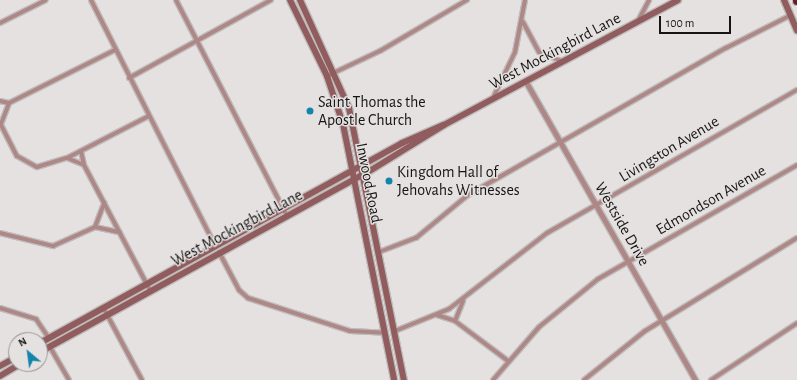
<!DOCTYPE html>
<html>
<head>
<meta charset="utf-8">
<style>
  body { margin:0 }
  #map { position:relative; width:797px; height:380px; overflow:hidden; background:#e5e1e1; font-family:"Alegreya Sans",sans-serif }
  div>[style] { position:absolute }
  .roads { filter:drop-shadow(1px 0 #c0bcbc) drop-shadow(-1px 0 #c0bcbc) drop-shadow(0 1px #c0bcbc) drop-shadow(0 -1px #c0bcbc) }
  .minor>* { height:4px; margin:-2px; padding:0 2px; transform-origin:2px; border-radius:2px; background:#ae8787 }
  .tertiary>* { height:5px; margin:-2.5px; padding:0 2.5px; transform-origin:2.5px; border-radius:2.5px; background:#ae8787 }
  .secondary>* { height:6px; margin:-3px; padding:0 3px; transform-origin:3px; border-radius:3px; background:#915c5d }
  .motorway>* { height:8px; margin:-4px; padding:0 4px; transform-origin:4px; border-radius:4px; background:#671e26 }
  .dots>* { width:11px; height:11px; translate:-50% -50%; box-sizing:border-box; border:2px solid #e5e1e1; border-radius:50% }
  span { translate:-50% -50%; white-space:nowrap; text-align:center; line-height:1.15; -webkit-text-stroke:3px #e5e1e1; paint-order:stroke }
  .street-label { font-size:16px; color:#161414 }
  .poi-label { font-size:16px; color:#161414 }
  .left { translate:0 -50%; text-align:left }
  .north { position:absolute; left:8px; top:332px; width:40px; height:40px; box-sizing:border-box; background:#e5e1e1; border:1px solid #928f8f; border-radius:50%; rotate:331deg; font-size:11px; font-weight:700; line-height:16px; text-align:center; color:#161414 }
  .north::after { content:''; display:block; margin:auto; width:14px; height:18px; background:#1384ab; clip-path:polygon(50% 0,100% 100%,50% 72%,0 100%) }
  .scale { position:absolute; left:659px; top:16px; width:72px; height:18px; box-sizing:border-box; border:2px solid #161414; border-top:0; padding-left:5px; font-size:12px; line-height:14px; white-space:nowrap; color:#161414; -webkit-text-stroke:3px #e5e1e1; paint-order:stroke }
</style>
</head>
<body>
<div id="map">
  <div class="roads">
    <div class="minor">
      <i style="left:91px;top:0;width:275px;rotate:63.2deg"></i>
      <i style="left:176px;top:0;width:243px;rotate:62.8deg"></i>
      <i style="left:638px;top:21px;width:24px;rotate:-62deg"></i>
      <i style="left:523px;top:22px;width:34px;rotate:62deg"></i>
      <i style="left:539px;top:52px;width:24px;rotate:22deg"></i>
      <i style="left:0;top:23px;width:51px;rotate:-26.6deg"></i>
      <i style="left:327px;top:76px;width:59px;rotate:-25.3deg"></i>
      <i style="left:380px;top:51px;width:101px;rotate:-30.4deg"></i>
      <i style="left:129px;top:78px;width:162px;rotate:-28.8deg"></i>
      <i style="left:493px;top:98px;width:51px;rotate:-64.4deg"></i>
      <i style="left:515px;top:52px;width:53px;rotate:-79.1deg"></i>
      <i style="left:0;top:101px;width:9px;rotate:13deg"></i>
      <i style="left:9px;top:103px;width:119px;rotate:-26.6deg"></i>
      <i style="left:0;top:123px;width:37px;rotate:63deg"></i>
      <i style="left:17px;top:156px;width:23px;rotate:29deg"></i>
      <i style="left:37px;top:167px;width:31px;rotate:-17deg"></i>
      <i style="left:67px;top:158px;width:92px;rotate:-27.1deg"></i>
      <i style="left:1px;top:124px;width:22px;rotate:-69deg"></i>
      <i style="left:81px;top:151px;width:14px;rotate:78deg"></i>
      <i style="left:84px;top:165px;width:141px;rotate:62.2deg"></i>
      <i style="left:67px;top:158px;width:18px;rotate:22deg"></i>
      <i style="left:95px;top:227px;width:26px;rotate:-69deg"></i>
      <i style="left:0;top:233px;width:55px;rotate:13.8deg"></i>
      <i style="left:53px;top:246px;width:46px;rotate:-24.3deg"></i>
      <i style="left:95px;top:227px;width:25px;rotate:12deg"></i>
      <i style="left:219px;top:252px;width:43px;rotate:62.2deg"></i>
      <i style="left:239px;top:290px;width:12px;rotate:42deg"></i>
      <i style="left:248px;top:298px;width:107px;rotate:17.9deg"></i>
      <i style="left:350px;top:331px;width:35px;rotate:3deg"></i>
      <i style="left:379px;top:252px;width:40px;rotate:-21deg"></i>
      <i style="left:416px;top:238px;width:67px;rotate:-39.6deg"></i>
      <i style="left:468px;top:195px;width:297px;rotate:-29.7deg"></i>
      <i style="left:726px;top:48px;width:73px;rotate:-26.9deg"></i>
      <i style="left:103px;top:307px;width:83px;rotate:61.9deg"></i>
      <i style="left:0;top:308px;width:38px;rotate:17deg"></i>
      <i style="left:36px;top:319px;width:23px;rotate:56deg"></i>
      <i style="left:437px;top:315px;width:19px;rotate:18deg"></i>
      <i style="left:455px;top:321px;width:66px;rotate:37deg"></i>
      <i style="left:455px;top:321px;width:22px;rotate:-68deg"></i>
      <i style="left:395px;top:331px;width:58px;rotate:-22.2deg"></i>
      <i style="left:449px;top:309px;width:124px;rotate:-37.8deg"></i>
      <i style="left:547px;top:233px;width:288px;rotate:-29.8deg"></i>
      <i style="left:50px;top:347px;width:38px;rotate:60deg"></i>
      <i style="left:493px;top:380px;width:70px;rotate:-49deg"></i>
      <i style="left:539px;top:327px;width:76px;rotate:-39.1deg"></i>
      <i style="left:598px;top:279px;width:229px;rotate:-29.8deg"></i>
      <i style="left:584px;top:380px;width:78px;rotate:-38.8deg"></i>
      <i style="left:645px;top:331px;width:178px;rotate:-31.5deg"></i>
      <i style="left:711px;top:380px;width:103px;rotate:-33.5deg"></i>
    </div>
    <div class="tertiary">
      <i style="left:526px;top:82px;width:343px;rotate:60.4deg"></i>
    </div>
    <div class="secondary">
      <i style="left:290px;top:0;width:85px;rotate:64deg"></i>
      <i style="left:327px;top:76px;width:51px;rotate:71.6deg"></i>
      <i style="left:343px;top:124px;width:261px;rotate:78.7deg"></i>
      <i style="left:300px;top:0;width:119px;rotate:65.6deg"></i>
      <i style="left:349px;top:108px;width:278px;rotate:78.6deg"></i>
      <i style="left:784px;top:0;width:33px;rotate:67deg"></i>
      <i style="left:40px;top:343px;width:414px;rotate:-28.9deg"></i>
      <i style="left:402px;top:143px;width:45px;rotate:-23.7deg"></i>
      <i style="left:40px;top:352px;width:374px;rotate:-28.8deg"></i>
      <i style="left:368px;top:172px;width:89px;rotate:-31.7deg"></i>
      <i style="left:444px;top:125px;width:265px;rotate:-28.1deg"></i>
      <i style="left:0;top:366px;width:18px;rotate:-29deg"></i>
      <i style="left:0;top:376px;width:23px;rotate:-31deg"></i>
    </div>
    <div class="motorway">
      <i style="left:797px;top:0;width:1px;rotate:90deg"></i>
    </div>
  </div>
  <div class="dots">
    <i style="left:310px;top:111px;background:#1384ab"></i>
    <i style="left:389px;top:181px;background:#1384ab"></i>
  </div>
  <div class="street-label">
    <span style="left:555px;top:51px;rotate:-28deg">West Mockingbird Lane</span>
    <span style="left:669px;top:149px;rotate:-31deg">Livingston Avenue</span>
    <span style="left:369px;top:183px;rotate:79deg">Inwood Road</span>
    <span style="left:711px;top:200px;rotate:-30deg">Edmondson Avenue</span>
    <span style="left:622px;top:224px;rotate:60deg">Westside Drive</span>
    <span style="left:237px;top:228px;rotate:-28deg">West Mockingbird Lane</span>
  </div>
  <div class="poi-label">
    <span class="left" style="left:318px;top:111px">Saint Thomas the<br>Apostle Church</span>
    <span class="left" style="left:397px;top:181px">Kingdom Hall of<br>Jehovahs Witnesses</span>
  </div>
  <div class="north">N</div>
  <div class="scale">100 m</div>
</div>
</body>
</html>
